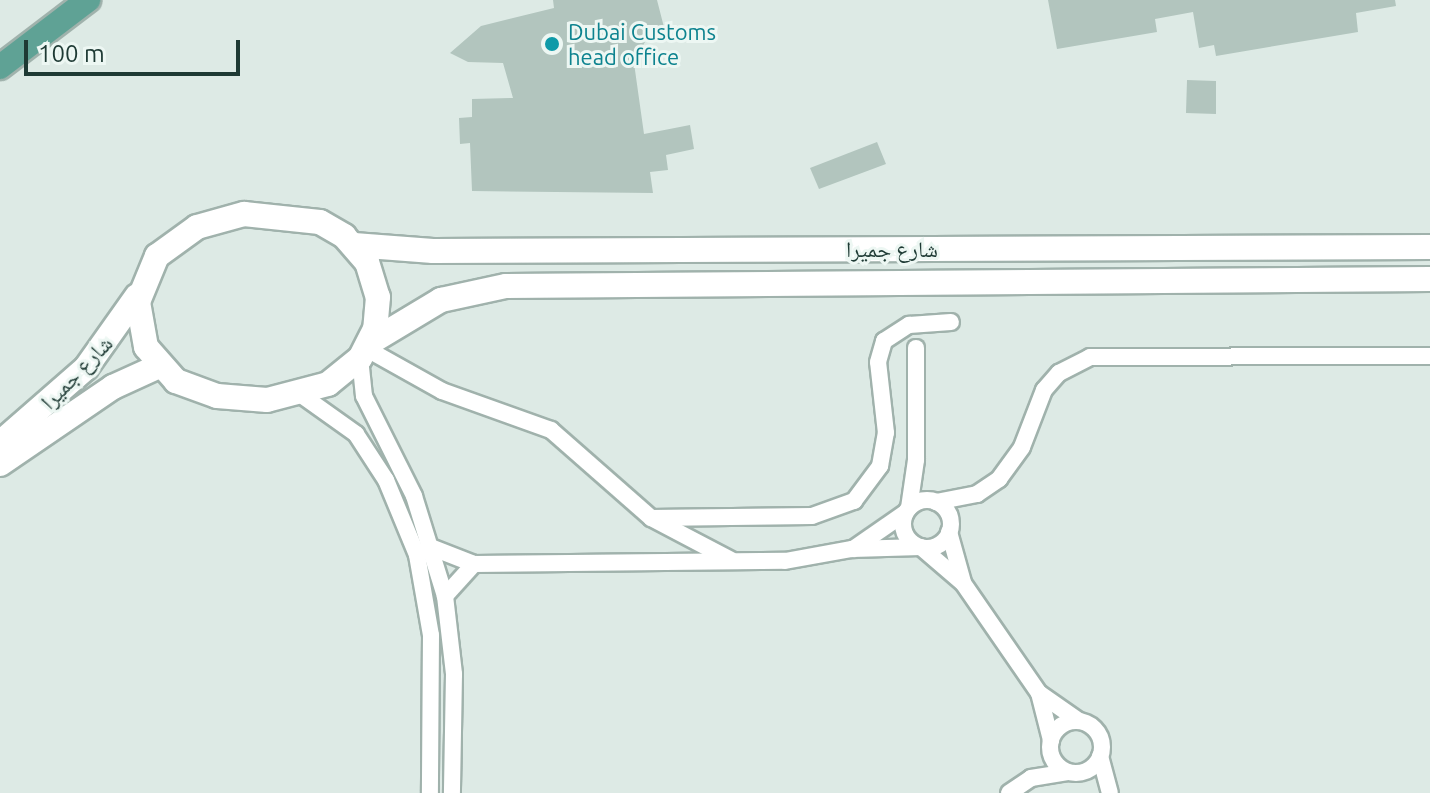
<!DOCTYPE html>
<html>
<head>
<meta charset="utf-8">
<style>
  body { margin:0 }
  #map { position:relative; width:1430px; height:793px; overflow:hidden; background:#ddeae5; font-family:Ubuntu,"Noto Naskh Arabic",sans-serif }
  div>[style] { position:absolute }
  .building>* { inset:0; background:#b2c5be }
  .roads { filter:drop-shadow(2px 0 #a0b2ac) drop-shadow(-2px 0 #a0b2ac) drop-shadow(0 2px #a0b2ac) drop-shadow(0 -2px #a0b2ac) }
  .street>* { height:16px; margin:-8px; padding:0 8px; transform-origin:8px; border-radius:8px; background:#fff }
  .street>.ring { margin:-8px; padding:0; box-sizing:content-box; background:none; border:16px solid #fff; border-radius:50% }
  .secondary>* { height:24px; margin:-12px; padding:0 12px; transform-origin:12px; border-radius:12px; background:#fff }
  .primary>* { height:24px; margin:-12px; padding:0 12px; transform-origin:12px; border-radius:12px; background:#5fa295 }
  .dots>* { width:22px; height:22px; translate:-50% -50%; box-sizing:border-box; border:4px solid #edf7f3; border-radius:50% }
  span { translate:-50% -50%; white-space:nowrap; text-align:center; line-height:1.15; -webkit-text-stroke:6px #edf7f3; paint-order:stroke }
  .culture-label { font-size:22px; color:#0d838f }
  .left { translate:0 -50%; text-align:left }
  .street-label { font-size:22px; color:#1e3a34 }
  .scale { position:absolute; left:24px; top:40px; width:216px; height:36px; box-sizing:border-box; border:4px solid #1e3a34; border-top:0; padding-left:10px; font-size:24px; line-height:28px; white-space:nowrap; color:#1e3a34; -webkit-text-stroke:6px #edf7f3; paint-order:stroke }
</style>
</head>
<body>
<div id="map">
  <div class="building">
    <i style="clip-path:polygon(553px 0,657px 0,666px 35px,647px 38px,634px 63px,644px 134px,690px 125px,694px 149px,666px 155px,668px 170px,650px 172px,653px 193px,472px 191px,470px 143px,460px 144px,459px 118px,472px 117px,472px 99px,513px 98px,503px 63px,468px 62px,450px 53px,481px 26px,554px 8px)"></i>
    <i style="clip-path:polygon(1048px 0,1395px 0,1396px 6px,1356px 13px,1358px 32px,1216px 56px,1214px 45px,1199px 48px,1193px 12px,1155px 19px,1157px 32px,1057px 49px)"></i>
    <i style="clip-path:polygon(1187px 80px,1216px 81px,1216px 114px,1186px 113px)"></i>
    <i style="clip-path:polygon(877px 142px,886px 164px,819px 189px,810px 168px)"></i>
  </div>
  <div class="roads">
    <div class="street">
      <i style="left:367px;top:349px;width:86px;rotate:29.2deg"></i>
      <i style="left:442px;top:391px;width:116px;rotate:19.7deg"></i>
      <i style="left:551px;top:430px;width:133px;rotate:41.3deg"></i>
      <i style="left:651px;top:518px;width:161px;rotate:-0.7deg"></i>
      <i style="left:812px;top:516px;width:45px;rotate:-19.7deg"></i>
      <i style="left:854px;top:501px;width:44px;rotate:-53.4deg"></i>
      <i style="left:880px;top:466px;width:34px;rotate:-80deg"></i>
      <i style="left:886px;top:433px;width:71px;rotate:-96.4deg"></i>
      <i style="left:878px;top:362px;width:22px;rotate:-74deg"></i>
      <i style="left:884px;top:341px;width:30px;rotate:-33deg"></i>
      <i style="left:909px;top:325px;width:42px;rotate:-4.1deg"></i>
      <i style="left:360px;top:358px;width:38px;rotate:84deg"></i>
      <i style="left:364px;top:396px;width:112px;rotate:63.4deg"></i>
      <i style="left:414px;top:496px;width:105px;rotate:72.8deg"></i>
      <i style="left:445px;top:596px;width:79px;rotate:83.4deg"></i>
      <i style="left:454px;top:674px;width:119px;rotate:91deg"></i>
      <i style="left:300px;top:394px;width:69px;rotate:35.5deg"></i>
      <i style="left:356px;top:434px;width:55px;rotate:56.9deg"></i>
      <i style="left:386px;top:480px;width:81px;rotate:67.5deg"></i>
      <i style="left:417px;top:555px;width:81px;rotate:80.1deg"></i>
      <i style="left:431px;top:635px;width:158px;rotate:90.4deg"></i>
      <i class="ring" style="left:903px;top:500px;width:32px;height:32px"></i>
      <i style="left:936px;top:502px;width:42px;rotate:-11deg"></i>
      <i style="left:977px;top:494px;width:27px;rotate:-34deg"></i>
      <i style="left:999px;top:479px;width:39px;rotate:-54deg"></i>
      <i style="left:1022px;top:447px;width:61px;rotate:-68.9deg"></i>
      <i style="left:1044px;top:390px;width:23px;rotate:-49deg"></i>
      <i style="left:1059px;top:373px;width:35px;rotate:-27deg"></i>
      <i style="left:1090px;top:357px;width:340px;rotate:-0.2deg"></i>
      <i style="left:909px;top:508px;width:49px;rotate:-81.7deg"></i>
      <i style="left:916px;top:460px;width:112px;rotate:-90deg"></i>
      <i style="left:653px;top:519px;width:88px;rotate:27.7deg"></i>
      <i style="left:949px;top:532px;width:52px;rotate:74.4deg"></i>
      <i style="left:433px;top:548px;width:44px;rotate:21.3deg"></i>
      <i style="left:474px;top:564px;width:311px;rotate:-0.6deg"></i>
      <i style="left:785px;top:561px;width:68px;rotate:-10.2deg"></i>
      <i style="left:852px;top:549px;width:69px;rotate:-1.7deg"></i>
      <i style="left:922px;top:548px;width:54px;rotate:40.5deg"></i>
      <i style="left:963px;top:583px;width:134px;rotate:55.4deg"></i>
      <i style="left:1039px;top:693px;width:49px;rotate:35deg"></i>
      <i style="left:853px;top:549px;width:63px;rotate:-34.7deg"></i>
      <i style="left:445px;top:596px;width:43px;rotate:-47.8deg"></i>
      <i style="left:1039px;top:693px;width:49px;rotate:75.7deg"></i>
      <i class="ring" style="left:1050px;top:721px;width:36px;height:36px"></i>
      <i style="left:1100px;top:756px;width:38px;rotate:75deg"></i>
      <i style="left:1009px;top:793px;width:27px;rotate:-34deg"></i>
      <i style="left:1031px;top:778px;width:37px;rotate:-9deg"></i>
    </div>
    <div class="secondary">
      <i style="left:244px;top:214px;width:76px;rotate:6deg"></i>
      <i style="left:320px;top:222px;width:28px;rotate:30deg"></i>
      <i style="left:344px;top:236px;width:35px;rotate:49deg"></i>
      <i style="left:367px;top:262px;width:37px;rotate:73deg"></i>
      <i style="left:378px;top:297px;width:32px;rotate:95deg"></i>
      <i style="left:375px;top:329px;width:33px;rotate:117deg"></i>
      <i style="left:360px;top:358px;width:41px;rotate:140.9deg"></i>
      <i style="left:328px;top:384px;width:63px;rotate:165.3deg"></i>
      <i style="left:267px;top:400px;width:50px;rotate:-175.4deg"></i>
      <i style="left:217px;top:396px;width:44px;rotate:-159.9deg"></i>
      <i style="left:176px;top:381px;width:45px;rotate:-131.4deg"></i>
      <i style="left:146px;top:347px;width:46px;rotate:-100.1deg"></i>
      <i style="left:138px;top:302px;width:50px;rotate:-67.6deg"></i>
      <i style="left:157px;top:256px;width:49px;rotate:-35.9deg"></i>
      <i style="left:197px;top:227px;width:49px;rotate:-15.5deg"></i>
      <i style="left:354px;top:245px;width:79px;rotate:4.3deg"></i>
      <i style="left:433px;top:251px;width:997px;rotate:-0.23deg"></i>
      <i style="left:371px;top:342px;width:82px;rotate:-31deg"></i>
      <i style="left:441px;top:300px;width:66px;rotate:-12.2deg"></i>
      <i style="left:506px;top:286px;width:924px;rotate:-0.43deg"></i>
      <i style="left:0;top:443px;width:114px;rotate:-41.1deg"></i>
      <i style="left:86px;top:368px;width:88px;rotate:-54.7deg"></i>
      <i style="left:0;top:464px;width:137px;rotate:-34.3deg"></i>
      <i style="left:113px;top:387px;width:51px;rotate:-24.5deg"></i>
    </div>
    <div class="primary">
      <i style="left:0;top:67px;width:111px;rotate:-37.3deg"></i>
    </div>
  </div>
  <div class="dots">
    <i style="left:552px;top:44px;background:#0f9aa8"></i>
  </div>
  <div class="culture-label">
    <span class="left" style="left:568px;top:44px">Dubai Customs<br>head office</span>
  </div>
  <div class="street-label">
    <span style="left:892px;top:249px">شارع جميرا</span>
    <span style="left:76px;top:372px;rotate:-46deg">شارع جميرا</span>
  </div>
  <div class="scale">100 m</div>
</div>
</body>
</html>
